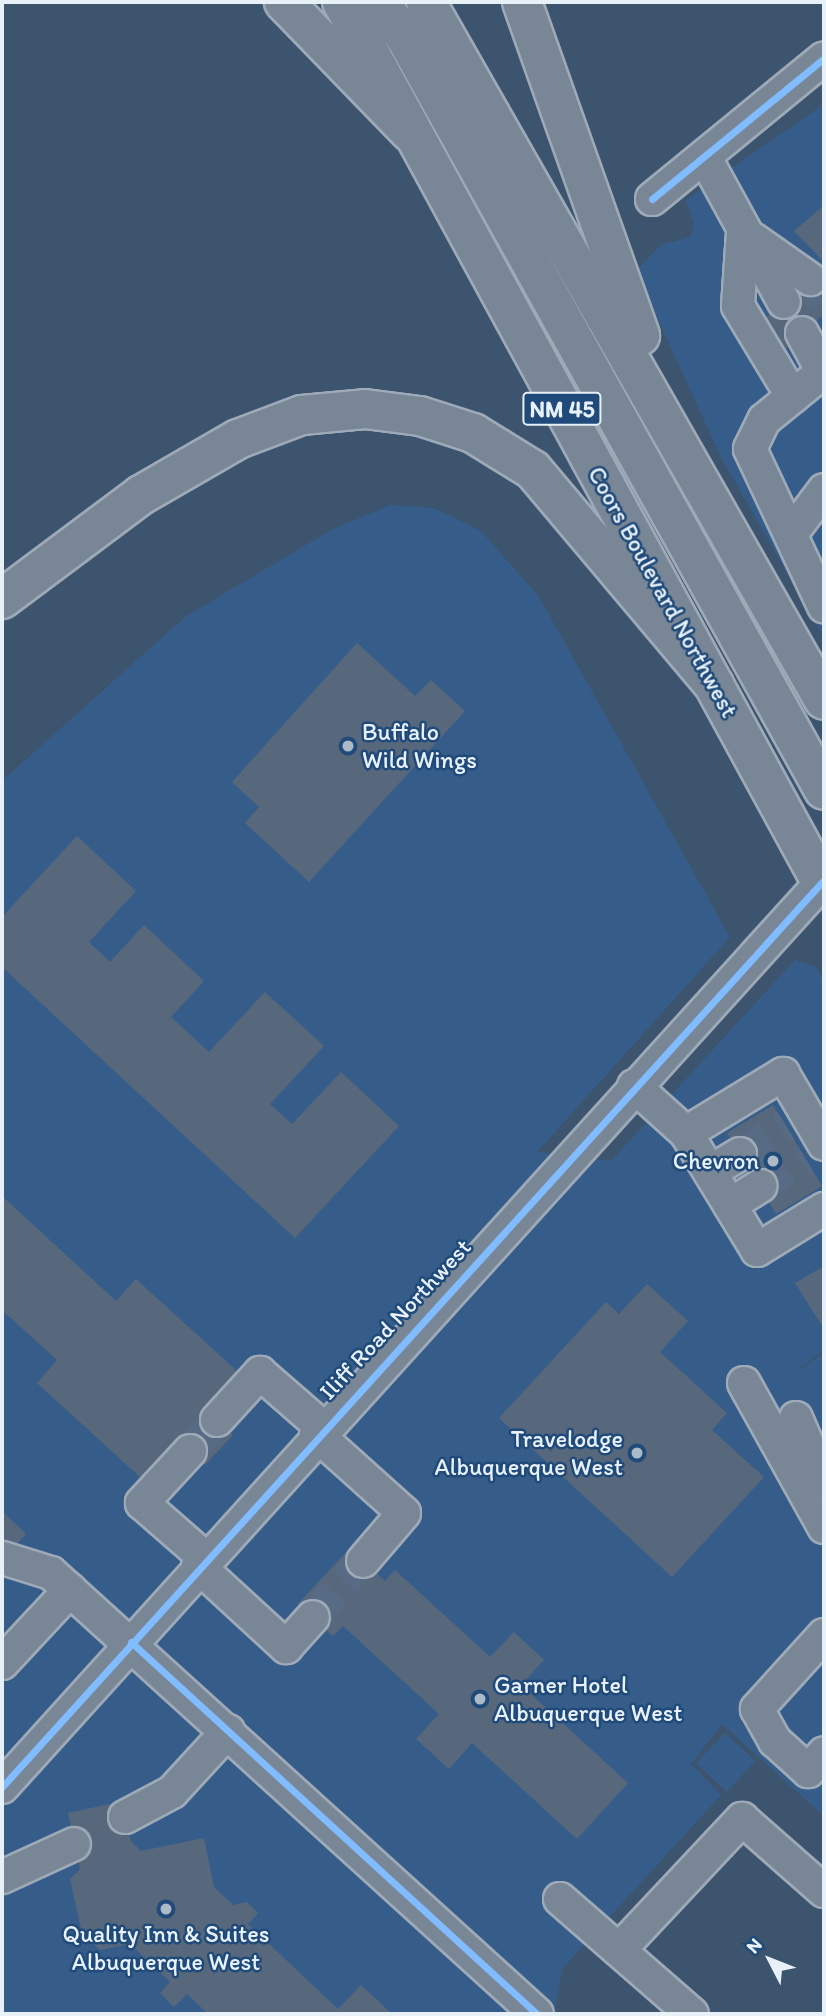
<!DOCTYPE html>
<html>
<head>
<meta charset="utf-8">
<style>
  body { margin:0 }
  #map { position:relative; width:826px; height:2016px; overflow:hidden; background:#3d546f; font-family:Itim,sans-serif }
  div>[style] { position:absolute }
  .built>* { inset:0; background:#365d89 }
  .building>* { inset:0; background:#57687d }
  .minor-tunnel>* { height:32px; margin-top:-16px; transform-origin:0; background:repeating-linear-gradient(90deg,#576c84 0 32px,transparent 0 48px) }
  .roads { filter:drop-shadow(2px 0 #9eaab8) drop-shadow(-2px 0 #9eaab8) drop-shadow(0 2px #9eaab8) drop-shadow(0 -2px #9eaab8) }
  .minor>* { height:32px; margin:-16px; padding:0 16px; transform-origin:16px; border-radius:16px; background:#798695 }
  .major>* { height:38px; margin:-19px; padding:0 19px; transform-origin:19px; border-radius:19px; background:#798695 }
  .highway>* { height:38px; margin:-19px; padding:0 19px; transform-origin:19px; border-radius:19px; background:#798695 }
  .cycleway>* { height:7px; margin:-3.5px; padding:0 3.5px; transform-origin:3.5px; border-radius:3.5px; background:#80bcff }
  .dots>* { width:19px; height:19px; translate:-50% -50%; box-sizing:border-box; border:4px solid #1f4a7a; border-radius:50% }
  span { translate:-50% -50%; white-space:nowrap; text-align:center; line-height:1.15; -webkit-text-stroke:5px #1f4a7a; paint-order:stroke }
  .shield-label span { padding:2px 5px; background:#1f4a7a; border:2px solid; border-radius:5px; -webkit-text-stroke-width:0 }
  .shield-label { font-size:23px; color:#e8f1f8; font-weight:700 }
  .street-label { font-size:24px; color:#e8f1f8 }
  .poi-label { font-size:24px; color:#e8f1f8 }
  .left { translate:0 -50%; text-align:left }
  .right { translate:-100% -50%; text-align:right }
  .frame { position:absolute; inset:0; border:4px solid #e8f1f8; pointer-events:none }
  .north { position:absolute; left:735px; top:1925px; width:70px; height:70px; -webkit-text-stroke:5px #1f4a7a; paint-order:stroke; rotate:312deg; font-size:19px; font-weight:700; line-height:28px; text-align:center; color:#e8f1f8 }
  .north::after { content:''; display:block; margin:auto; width:24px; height:32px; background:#e8f1f8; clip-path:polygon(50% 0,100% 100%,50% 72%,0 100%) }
</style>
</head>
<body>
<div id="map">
  <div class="built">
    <i style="clip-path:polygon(824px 104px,824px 638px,721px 457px,636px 271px,661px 245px,690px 237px,694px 224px,686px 200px)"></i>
    <i style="clip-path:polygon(390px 505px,434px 508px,481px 531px,539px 597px,730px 937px,537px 1152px,611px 1161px,795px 960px,816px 967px,824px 981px,824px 1350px,788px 1377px,824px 1353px,824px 1816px,722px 1724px,691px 1764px,721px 1795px,562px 1969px,554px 2014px,2px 2014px,2px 781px,185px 617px,331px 530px)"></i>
    <i style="clip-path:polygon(725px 1733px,755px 1761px,727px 1792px,696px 1763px)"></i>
  </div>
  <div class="building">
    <i style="clip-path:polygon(822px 207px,824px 210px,824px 262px,794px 231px)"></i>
    <i style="clip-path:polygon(824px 264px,824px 314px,779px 355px,763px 320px)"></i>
    <i style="clip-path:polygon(357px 643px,415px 696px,431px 680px,465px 711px,309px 882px,245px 823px,259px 807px,232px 782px)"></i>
    <i style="clip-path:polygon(77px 836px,136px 891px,89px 942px,110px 962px,144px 925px,204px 981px,171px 1017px,209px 1052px,265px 992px,324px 1046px,270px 1104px,292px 1124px,341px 1072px,399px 1126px,295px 1238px,2px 967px,2px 917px)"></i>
    <i style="clip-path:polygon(773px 1105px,822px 1186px,776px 1214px,727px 1133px)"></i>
    <i style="clip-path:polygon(2px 1196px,116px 1301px,136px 1279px,238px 1372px,204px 1409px,233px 1435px,205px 1465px,176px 1439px,141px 1478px,37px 1383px,57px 1360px,2px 1310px)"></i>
    <i style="clip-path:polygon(824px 1266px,824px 1329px,795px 1283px)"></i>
    <i style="clip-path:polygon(647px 1284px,688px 1321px,660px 1352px,727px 1413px,712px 1430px,764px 1477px,672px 1577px,499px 1418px,606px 1302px,619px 1314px)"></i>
    <i style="clip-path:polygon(2px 1511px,26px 1534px,2px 1560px)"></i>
    <i style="clip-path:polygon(349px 1549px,385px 1581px,395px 1570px,490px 1657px,514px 1632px,544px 1660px,521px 1685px,628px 1783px,577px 1839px,472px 1743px,449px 1769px,416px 1739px,439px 1714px,343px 1626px,333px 1636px,298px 1604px)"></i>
    <i style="clip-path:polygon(119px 1802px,131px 1841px,141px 1851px,204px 1838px,214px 1887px,233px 1905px,247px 1902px,258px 1913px,248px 1924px,338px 2009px,361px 1985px,392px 2014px,208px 2014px,187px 1994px,174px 2007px,160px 1993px,170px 1982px,130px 1944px,100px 1950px,82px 1933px,70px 1879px,80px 1869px,68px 1813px)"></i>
  </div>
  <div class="minor-tunnel">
    <i style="left:810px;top:279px;width:27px;rotate:59deg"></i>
    <i style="left:740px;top:1154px;width:54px;rotate:-31.3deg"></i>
    <i style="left:760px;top:1186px;width:53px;rotate:-30.4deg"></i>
    <i style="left:190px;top:1451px;width:41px;rotate:-48.9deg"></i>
    <i style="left:313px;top:1617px;width:75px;rotate:-48.2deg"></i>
  </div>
  <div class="roads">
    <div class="minor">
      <i style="left:705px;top:158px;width:164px;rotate:61.3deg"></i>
      <i style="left:652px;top:199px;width:222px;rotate:-39.3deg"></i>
      <i style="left:743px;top:232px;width:74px;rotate:93.9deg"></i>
      <i style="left:738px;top:306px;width:106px;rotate:58.9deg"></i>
      <i style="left:753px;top:239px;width:70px;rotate:35.1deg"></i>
      <i style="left:802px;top:333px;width:44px;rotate:61.7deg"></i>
      <i style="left:824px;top:371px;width:77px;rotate:140.8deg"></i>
      <i style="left:764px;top:420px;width:32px;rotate:116deg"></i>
      <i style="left:750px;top:449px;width:174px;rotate:64.8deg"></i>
      <i style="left:791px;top:534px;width:55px;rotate:-53.1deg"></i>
      <i style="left:634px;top:1086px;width:70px;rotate:42.1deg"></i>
      <i style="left:686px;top:1133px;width:114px;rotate:-31.3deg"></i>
      <i style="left:783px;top:1074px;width:81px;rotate:59.6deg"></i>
      <i style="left:686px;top:1133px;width:137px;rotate:58.7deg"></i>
      <i style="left:757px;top:1250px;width:79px;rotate:-31.5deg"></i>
      <i style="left:710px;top:1172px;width:35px;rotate:-31deg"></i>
      <i style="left:730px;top:1205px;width:36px;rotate:-32deg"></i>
      <i style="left:744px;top:1383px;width:165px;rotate:60.9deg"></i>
      <i style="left:796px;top:1418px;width:71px;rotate:66.7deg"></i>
      <i style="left:217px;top:1420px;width:64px;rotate:-47.5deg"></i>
      <i style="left:260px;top:1373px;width:82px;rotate:41.1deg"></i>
      <i style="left:316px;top:1434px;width:118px;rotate:41.9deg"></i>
      <i style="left:404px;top:1513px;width:63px;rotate:130.5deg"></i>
      <i style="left:190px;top:1451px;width:71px;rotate:132.7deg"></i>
      <i style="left:142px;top:1503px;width:84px;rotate:41.1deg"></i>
      <i style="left:3px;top:1558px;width:50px;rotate:17.4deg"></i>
      <i style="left:51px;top:1573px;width:656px;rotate:42.22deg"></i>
      <i style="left:198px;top:1566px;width:120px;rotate:42.6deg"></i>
      <i style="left:286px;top:1647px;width:40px;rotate:-48deg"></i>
      <i style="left:824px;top:1635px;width:100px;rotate:132.2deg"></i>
      <i style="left:757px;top:1709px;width:37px;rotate:61deg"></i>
      <i style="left:775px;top:1741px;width:45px;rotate:42.3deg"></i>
      <i style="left:808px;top:1771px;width:24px;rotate:-48deg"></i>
      <i style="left:2px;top:1663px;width:100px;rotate:-47deg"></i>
      <i style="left:2px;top:1787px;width:1221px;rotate:-47.82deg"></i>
      <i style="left:125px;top:1817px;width:53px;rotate:-28deg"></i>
      <i style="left:172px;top:1792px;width:83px;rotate:-47.4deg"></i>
      <i style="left:2px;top:1877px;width:79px;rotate:-24.6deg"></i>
      <i style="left:560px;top:1899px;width:175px;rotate:41.1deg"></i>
      <i style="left:619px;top:1950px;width:180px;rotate:-46.8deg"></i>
      <i style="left:742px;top:1819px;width:109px;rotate:41.3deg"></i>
    </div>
    <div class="major">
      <i style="left:342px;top:2px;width:1008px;rotate:61.43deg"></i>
      <i style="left:379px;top:2px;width:45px;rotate:53.1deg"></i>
      <i style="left:406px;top:38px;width:860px;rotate:60.93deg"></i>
      <i style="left:426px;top:2px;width:803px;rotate:60.31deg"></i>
      <i style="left:522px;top:2px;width:354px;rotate:70.5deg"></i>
    </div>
    <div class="highway">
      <i style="left:284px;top:2px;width:181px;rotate:45.9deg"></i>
      <i style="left:2px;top:599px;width:174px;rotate:-36.8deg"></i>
      <i style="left:141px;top:495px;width:112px;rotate:-30deg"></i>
      <i style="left:238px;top:439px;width:68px;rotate:-20.6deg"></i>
      <i style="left:302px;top:415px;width:63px;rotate:-5.4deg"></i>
      <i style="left:365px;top:409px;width:55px;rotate:7.3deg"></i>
      <i style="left:420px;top:416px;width:56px;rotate:17.8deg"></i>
      <i style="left:473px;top:433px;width:70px;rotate:31.7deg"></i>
      <i style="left:533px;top:470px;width:281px;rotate:49.9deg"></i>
    </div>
  </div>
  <div class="cycleway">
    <i style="left:652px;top:199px;width:222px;rotate:-39.3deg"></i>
    <i style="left:131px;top:1642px;width:551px;rotate:42.5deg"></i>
    <i style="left:2px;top:1787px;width:1221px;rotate:-47.82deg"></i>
  </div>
  <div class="dots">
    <i style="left:348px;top:746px;background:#acbac8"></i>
    <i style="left:773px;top:1161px;background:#acbac8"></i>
    <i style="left:637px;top:1453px;background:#acbac8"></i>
    <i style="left:480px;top:1699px;background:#acbac8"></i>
    <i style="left:166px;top:1909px;background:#acbac8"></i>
  </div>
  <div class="shield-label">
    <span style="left:562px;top:409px">NM 45</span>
  </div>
  <div class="street-label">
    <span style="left:663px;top:592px;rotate:61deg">Coors Boulevard Northwest</span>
    <span style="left:395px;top:1319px;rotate:-47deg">Iliff Road Northwest</span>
  </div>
  <div class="poi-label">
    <span class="left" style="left:362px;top:746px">Buffalo<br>Wild Wings</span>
    <span class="right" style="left:759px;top:1161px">Chevron</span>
    <span class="right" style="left:623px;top:1453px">Travelodge<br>Albuquerque West</span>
    <span class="left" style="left:494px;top:1699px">Garner Hotel<br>Albuquerque West</span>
    <span style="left:166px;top:1948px">Quality Inn &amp; Suites<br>Albuquerque West</span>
  </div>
  <div class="frame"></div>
  <div class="north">N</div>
</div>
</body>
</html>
